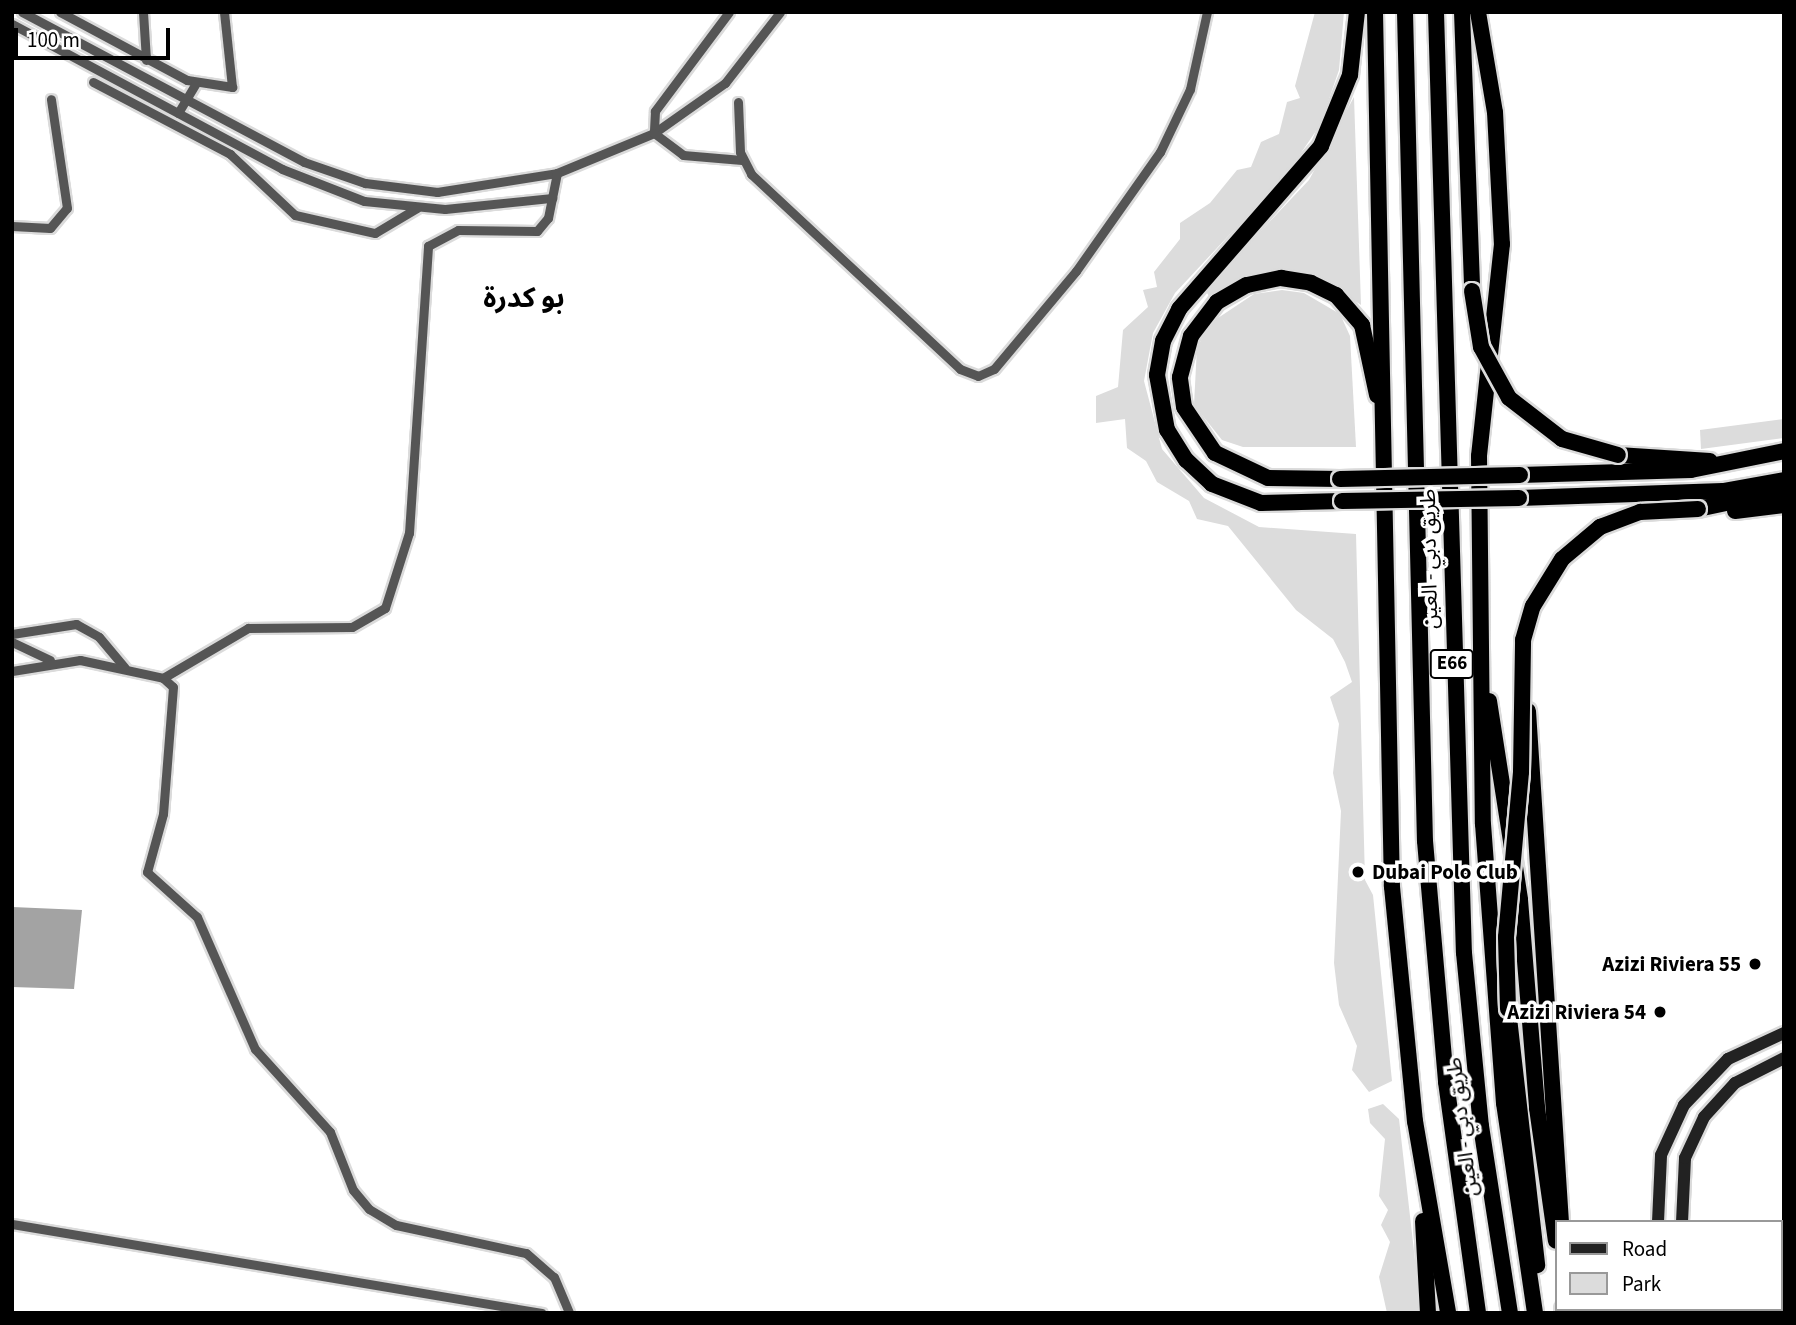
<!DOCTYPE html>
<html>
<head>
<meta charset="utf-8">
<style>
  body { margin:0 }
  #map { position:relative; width:1796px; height:1325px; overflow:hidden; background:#fff; font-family:"Source Sans 3","Noto Sans Arabic",sans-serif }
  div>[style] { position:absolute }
  .green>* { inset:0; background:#dcdcdc }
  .water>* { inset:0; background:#a3a3a3 }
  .roads { filter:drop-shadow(2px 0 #dbdbdb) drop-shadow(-2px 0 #dbdbdb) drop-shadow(0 2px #dbdbdb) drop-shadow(0 -2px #dbdbdb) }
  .street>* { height:9px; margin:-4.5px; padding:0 4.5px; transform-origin:4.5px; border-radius:4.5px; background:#555 }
  .secondary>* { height:12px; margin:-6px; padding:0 6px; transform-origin:6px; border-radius:6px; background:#222 }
  .highway>* { height:16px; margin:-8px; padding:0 8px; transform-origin:8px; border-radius:8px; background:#000 }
  .bridges { filter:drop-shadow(2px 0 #dbdbdb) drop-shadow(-2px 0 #dbdbdb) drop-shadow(0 2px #dbdbdb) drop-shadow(0 -2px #dbdbdb) }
  .highway-bridge>* { height:16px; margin:-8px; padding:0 8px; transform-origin:8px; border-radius:8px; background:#000 }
  .dots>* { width:19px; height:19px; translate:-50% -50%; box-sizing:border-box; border:4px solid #fff; border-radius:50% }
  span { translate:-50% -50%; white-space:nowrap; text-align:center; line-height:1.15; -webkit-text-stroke:7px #fff; paint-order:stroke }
  .shield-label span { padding:2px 5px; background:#fff; border:2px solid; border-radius:5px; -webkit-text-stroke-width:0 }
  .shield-label { font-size:19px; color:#000; font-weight:700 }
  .street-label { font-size:21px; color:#000 }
  .poi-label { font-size:21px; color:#000; font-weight:700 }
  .left { translate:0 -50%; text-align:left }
  .right { translate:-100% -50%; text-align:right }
  .district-label { font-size:28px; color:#000; font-weight:700 }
  .frame { position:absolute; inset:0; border:14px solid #000; pointer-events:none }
  .legend { position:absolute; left:1555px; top:1220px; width:228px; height:91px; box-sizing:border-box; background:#fff; border:2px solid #999; margin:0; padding:9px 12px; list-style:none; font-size:21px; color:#000 }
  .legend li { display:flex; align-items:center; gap:14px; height:35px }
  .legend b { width:35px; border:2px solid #999 }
  .scale { position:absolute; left:14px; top:28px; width:156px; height:32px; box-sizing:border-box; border:4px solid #000; border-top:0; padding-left:9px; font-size:21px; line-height:24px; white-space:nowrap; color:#000; -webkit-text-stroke:5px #fff; paint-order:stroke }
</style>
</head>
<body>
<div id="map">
  <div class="green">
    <i style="clip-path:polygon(1315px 12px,1344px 12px,1339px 70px,1320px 125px,1288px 172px,1175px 293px,1153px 333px,1144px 381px,1162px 449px,1204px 498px,1259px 527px,1356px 534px,1365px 880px,1373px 895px,1392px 1081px,1369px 1092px,1352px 1070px,1357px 1046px,1339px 1005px,1334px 963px,1341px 811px,1333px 773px,1339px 724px,1330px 697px,1352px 682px,1345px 662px,1333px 639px,1296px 610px,1228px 526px,1197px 519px,1189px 501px,1157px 482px,1146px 461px,1127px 448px,1125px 419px,1096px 423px,1096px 396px,1118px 387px,1123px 330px,1148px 307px,1143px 290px,1157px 287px,1154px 272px,1180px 239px,1180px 223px,1210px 203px,1237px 170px,1251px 167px,1261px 142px,1279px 134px,1287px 102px,1300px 98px,1295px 86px)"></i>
    <i style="clip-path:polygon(1354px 97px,1361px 305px,1319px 277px,1291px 270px,1242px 277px,1209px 296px,1205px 290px,1309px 180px)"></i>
    <i style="clip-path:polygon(1282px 290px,1304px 293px,1340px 314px,1350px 336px,1356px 447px,1243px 447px,1222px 440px,1194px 405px,1197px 347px,1212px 322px,1254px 294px)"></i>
    <i style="clip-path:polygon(1784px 419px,1784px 438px,1701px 449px,1700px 430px)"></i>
    <i style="clip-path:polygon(1383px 1104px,1399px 1119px,1421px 1313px,1387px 1313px,1379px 1277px,1390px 1242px,1381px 1225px,1388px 1210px,1379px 1196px,1385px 1139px,1370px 1123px,1368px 1109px)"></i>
  </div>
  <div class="water">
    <i style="clip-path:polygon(12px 907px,82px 910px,74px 989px,12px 987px)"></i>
  </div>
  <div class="roads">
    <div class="street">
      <i style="left:22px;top:12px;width:319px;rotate:28deg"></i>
      <i style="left:304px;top:162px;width:65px;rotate:19deg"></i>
      <i style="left:365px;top:183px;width:73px;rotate:7.1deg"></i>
      <i style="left:437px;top:192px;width:121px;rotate:-9deg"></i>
      <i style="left:557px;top:173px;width:105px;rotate:-22.4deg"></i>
      <i style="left:654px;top:133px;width:87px;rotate:-35.2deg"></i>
      <i style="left:725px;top:83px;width:90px;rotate:-52.2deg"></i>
      <i style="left:60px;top:12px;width:144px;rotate:28.2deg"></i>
      <i style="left:187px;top:80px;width:46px;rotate:8.8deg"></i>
      <i style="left:232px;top:87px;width:75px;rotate:-96.1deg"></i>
      <i style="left:143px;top:12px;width:48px;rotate:86.4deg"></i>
      <i style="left:729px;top:12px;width:124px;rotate:126.8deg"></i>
      <i style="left:655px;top:111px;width:22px;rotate:93deg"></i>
      <i style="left:654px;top:133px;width:36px;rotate:37deg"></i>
      <i style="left:683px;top:155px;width:59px;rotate:4.8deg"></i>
      <i style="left:12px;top:24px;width:306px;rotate:28.2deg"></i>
      <i style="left:282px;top:169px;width:88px;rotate:21.3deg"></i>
      <i style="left:364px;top:201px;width:81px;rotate:5.6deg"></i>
      <i style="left:445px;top:209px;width:108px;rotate:-5.9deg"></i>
      <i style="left:93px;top:82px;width:155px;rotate:27.7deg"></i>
      <i style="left:230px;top:154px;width:89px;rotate:43.2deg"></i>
      <i style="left:295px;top:215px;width:82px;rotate:12.7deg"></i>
      <i style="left:375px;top:233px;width:49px;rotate:-30.8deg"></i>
      <i style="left:738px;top:102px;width:50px;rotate:87.7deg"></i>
      <i style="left:740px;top:152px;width:25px;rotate:63deg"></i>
      <i style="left:751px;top:174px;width:286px;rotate:43deg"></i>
      <i style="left:960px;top:369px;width:19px;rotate:21deg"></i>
      <i style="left:978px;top:376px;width:17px;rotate:-24deg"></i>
      <i style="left:994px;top:369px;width:128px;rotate:-50.1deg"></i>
      <i style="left:1076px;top:271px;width:146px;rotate:-54.8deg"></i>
      <i style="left:1160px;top:152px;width:70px;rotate:-64.5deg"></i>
      <i style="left:1190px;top:89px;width:79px;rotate:-77.6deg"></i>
      <i style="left:178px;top:113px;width:35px;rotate:-59deg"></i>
      <i style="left:12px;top:226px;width:38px;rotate:3deg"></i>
      <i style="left:50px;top:228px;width:26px;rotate:-50deg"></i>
      <i style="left:67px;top:208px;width:110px;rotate:-98.4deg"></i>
      <i style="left:12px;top:634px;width:65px;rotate:-8.9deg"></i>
      <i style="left:76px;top:624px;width:26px;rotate:29deg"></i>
      <i style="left:99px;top:637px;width:40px;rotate:50deg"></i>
      <i style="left:12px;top:642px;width:42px;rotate:25.3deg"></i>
      <i style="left:12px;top:671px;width:69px;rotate:-9.2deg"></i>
      <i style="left:80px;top:660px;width:85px;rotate:12.2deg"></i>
      <i style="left:163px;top:678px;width:13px;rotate:42deg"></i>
      <i style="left:173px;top:687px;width:127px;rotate:94.5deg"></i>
      <i style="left:163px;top:814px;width:60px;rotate:105.4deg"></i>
      <i style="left:147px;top:872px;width:67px;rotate:42deg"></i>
      <i style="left:197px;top:917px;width:144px;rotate:66.3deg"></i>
      <i style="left:255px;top:1049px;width:112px;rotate:47.9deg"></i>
      <i style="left:330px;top:1132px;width:62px;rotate:68.4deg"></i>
      <i style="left:353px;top:1190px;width:25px;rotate:50deg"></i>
      <i style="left:369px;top:1209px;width:31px;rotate:31deg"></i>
      <i style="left:396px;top:1225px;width:133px;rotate:12.2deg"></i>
      <i style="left:526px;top:1253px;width:37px;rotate:41deg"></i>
      <i style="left:554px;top:1277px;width:39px;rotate:67deg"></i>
      <i style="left:163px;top:678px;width:99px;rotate:-30.5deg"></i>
      <i style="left:248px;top:628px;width:104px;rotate:-0.6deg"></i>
      <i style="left:352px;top:627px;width:38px;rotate:-30deg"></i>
      <i style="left:385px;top:608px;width:79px;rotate:-72.3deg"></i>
      <i style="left:409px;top:533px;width:288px;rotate:-86.2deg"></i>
      <i style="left:428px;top:246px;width:34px;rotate:-28deg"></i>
      <i style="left:458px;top:230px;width:79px;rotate:0.7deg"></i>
      <i style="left:537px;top:231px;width:17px;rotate:-50deg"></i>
      <i style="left:548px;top:218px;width:46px;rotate:-78.7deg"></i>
      <i style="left:12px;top:1224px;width:537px;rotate:9.53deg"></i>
      <i style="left:1780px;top:1282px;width:13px;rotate:-72deg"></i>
      <i style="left:1771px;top:1313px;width:4px;rotate:-76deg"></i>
    </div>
    <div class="secondary">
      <i style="left:1658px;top:1222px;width:67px;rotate:-87.4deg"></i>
      <i style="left:1661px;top:1155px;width:55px;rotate:-65.3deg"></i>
      <i style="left:1684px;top:1105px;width:64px;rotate:-46.3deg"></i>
      <i style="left:1728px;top:1059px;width:62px;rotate:-24.9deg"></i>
      <i style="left:1682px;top:1222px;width:64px;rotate:-87.3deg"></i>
      <i style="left:1685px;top:1158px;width:45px;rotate:-65.1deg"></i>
      <i style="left:1704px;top:1117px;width:46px;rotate:-47.6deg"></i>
      <i style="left:1735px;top:1083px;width:55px;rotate:-27deg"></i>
      <i style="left:1686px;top:1309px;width:4px;rotate:63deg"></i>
      <i style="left:1713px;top:1309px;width:4px;rotate:63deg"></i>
    </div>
    <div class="highway">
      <i style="left:1375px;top:12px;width:875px;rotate:88.89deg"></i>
      <i style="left:1392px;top:887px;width:235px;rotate:84.4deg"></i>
      <i style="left:1415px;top:1121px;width:195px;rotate:80.2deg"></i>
      <i style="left:1405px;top:12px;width:829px;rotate:88.62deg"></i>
      <i style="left:1425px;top:841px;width:242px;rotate:85deg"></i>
      <i style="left:1446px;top:1082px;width:233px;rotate:82.1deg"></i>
      <i style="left:1436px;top:12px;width:941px;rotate:88.3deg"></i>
      <i style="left:1464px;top:953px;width:174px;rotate:84.4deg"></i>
      <i style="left:1481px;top:1126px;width:189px;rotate:81.2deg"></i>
      <i style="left:1462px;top:12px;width:279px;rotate:87.9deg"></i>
      <i style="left:1478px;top:12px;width:101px;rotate:80.4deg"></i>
      <i style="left:1495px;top:112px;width:132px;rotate:87deg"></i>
      <i style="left:1502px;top:244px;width:213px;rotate:96.2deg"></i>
      <i style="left:1479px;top:456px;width:368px;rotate:89.4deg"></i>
      <i style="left:1483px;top:824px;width:280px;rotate:85.7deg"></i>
      <i style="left:1504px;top:1103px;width:212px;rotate:81.6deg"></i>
      <i style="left:1618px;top:455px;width:92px;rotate:3.7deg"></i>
      <i style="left:1520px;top:475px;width:171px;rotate:-1.7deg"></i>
      <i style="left:1691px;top:470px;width:95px;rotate:-11.5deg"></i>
      <i style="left:1340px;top:479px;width:72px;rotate:-179.2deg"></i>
      <i style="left:1268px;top:478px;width:59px;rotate:-154.7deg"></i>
      <i style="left:1215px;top:453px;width:55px;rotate:-124deg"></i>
      <i style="left:1184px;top:407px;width:30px;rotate:-98deg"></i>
      <i style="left:1180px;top:377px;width:42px;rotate:-75deg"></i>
      <i style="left:1191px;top:336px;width:43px;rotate:-52.6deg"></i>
      <i style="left:1217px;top:302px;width:34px;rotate:-30deg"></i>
      <i style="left:1247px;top:285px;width:35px;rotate:-12deg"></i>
      <i style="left:1281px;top:278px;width:30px;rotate:9deg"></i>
      <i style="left:1311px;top:283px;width:28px;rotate:26deg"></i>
      <i style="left:1336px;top:295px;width:40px;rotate:49deg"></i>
      <i style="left:1362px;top:325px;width:72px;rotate:77.9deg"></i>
      <i style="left:1519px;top:498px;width:204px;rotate:-2deg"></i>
      <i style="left:1723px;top:491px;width:62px;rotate:-10.2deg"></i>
      <i style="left:1342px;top:501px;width:81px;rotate:178.6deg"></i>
      <i style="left:1261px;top:503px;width:53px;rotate:-158.8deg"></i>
      <i style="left:1212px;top:484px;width:35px;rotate:-137deg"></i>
      <i style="left:1186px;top:460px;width:36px;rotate:-122deg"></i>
      <i style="left:1167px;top:430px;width:56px;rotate:-100.3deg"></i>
      <i style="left:1157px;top:375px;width:35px;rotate:-80deg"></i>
      <i style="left:1163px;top:341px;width:36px;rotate:-63deg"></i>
      <i style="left:1179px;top:309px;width:216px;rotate:-48.9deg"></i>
      <i style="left:1321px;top:146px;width:77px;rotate:-67.8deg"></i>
      <i style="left:1350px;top:75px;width:63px;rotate:-83.7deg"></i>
      <i style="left:1698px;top:509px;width:82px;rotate:-12deg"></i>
      <i style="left:1735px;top:511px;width:49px;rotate:-7deg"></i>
      <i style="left:1489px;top:701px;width:201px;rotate:81.1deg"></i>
      <i style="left:1520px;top:900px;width:209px;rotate:85.3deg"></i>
      <i style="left:1537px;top:1108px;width:134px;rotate:81.9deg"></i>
      <i style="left:1528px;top:711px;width:512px;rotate:86.31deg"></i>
      <i style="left:1508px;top:1009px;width:258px;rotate:83.5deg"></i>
      <i style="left:1423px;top:1221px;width:92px;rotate:86.9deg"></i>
      <i style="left:1563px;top:1309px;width:4px;rotate:90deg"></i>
    </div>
  </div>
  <div class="bridges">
    <div class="highway-bridge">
      <i style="left:1472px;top:291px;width:57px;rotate:80.9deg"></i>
      <i style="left:1481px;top:347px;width:58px;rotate:61.2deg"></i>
      <i style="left:1509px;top:398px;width:67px;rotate:37.7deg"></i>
      <i style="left:1562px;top:439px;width:58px;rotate:15.9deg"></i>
      <i style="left:1340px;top:479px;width:180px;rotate:-1.3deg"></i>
      <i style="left:1342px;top:501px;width:177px;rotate:-1deg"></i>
      <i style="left:1508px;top:1009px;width:72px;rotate:-91.6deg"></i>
      <i style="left:1506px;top:937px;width:166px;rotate:-84.8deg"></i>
      <i style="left:1521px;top:772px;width:132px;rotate:-89.1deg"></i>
      <i style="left:1523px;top:640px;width:35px;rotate:-74deg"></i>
      <i style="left:1533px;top:606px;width:55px;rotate:-58.3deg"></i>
      <i style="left:1562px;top:559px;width:50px;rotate:-40.1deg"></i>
      <i style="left:1600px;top:527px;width:43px;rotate:-20.6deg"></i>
      <i style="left:1640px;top:512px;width:58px;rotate:-3deg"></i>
    </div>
  </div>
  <div class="dots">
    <i style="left:1358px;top:872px;background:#000"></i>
    <i style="left:1755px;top:964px;background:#000"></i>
    <i style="left:1660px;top:1012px;background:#000"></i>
  </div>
  <div class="shield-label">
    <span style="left:1452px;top:664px">E66</span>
  </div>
  <div class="street-label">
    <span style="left:1429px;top:559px;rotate:-91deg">طريق دبي - العين</span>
    <span style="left:1462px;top:1127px;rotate:-97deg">طريق دبي - العين</span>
  </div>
  <div class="poi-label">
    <span class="left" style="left:1372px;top:872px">Dubai Polo Club</span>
    <span class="right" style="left:1741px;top:964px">Azizi Riviera 55</span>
    <span class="right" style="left:1646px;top:1012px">Azizi Riviera 54</span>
  </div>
  <div class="district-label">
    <span style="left:524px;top:298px">بو كدرة</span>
  </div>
  <div class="frame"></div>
  <ul class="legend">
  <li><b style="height:9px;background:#222"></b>Road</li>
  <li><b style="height:19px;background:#dcdcdc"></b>Park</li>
  </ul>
  <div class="scale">100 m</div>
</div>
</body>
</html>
